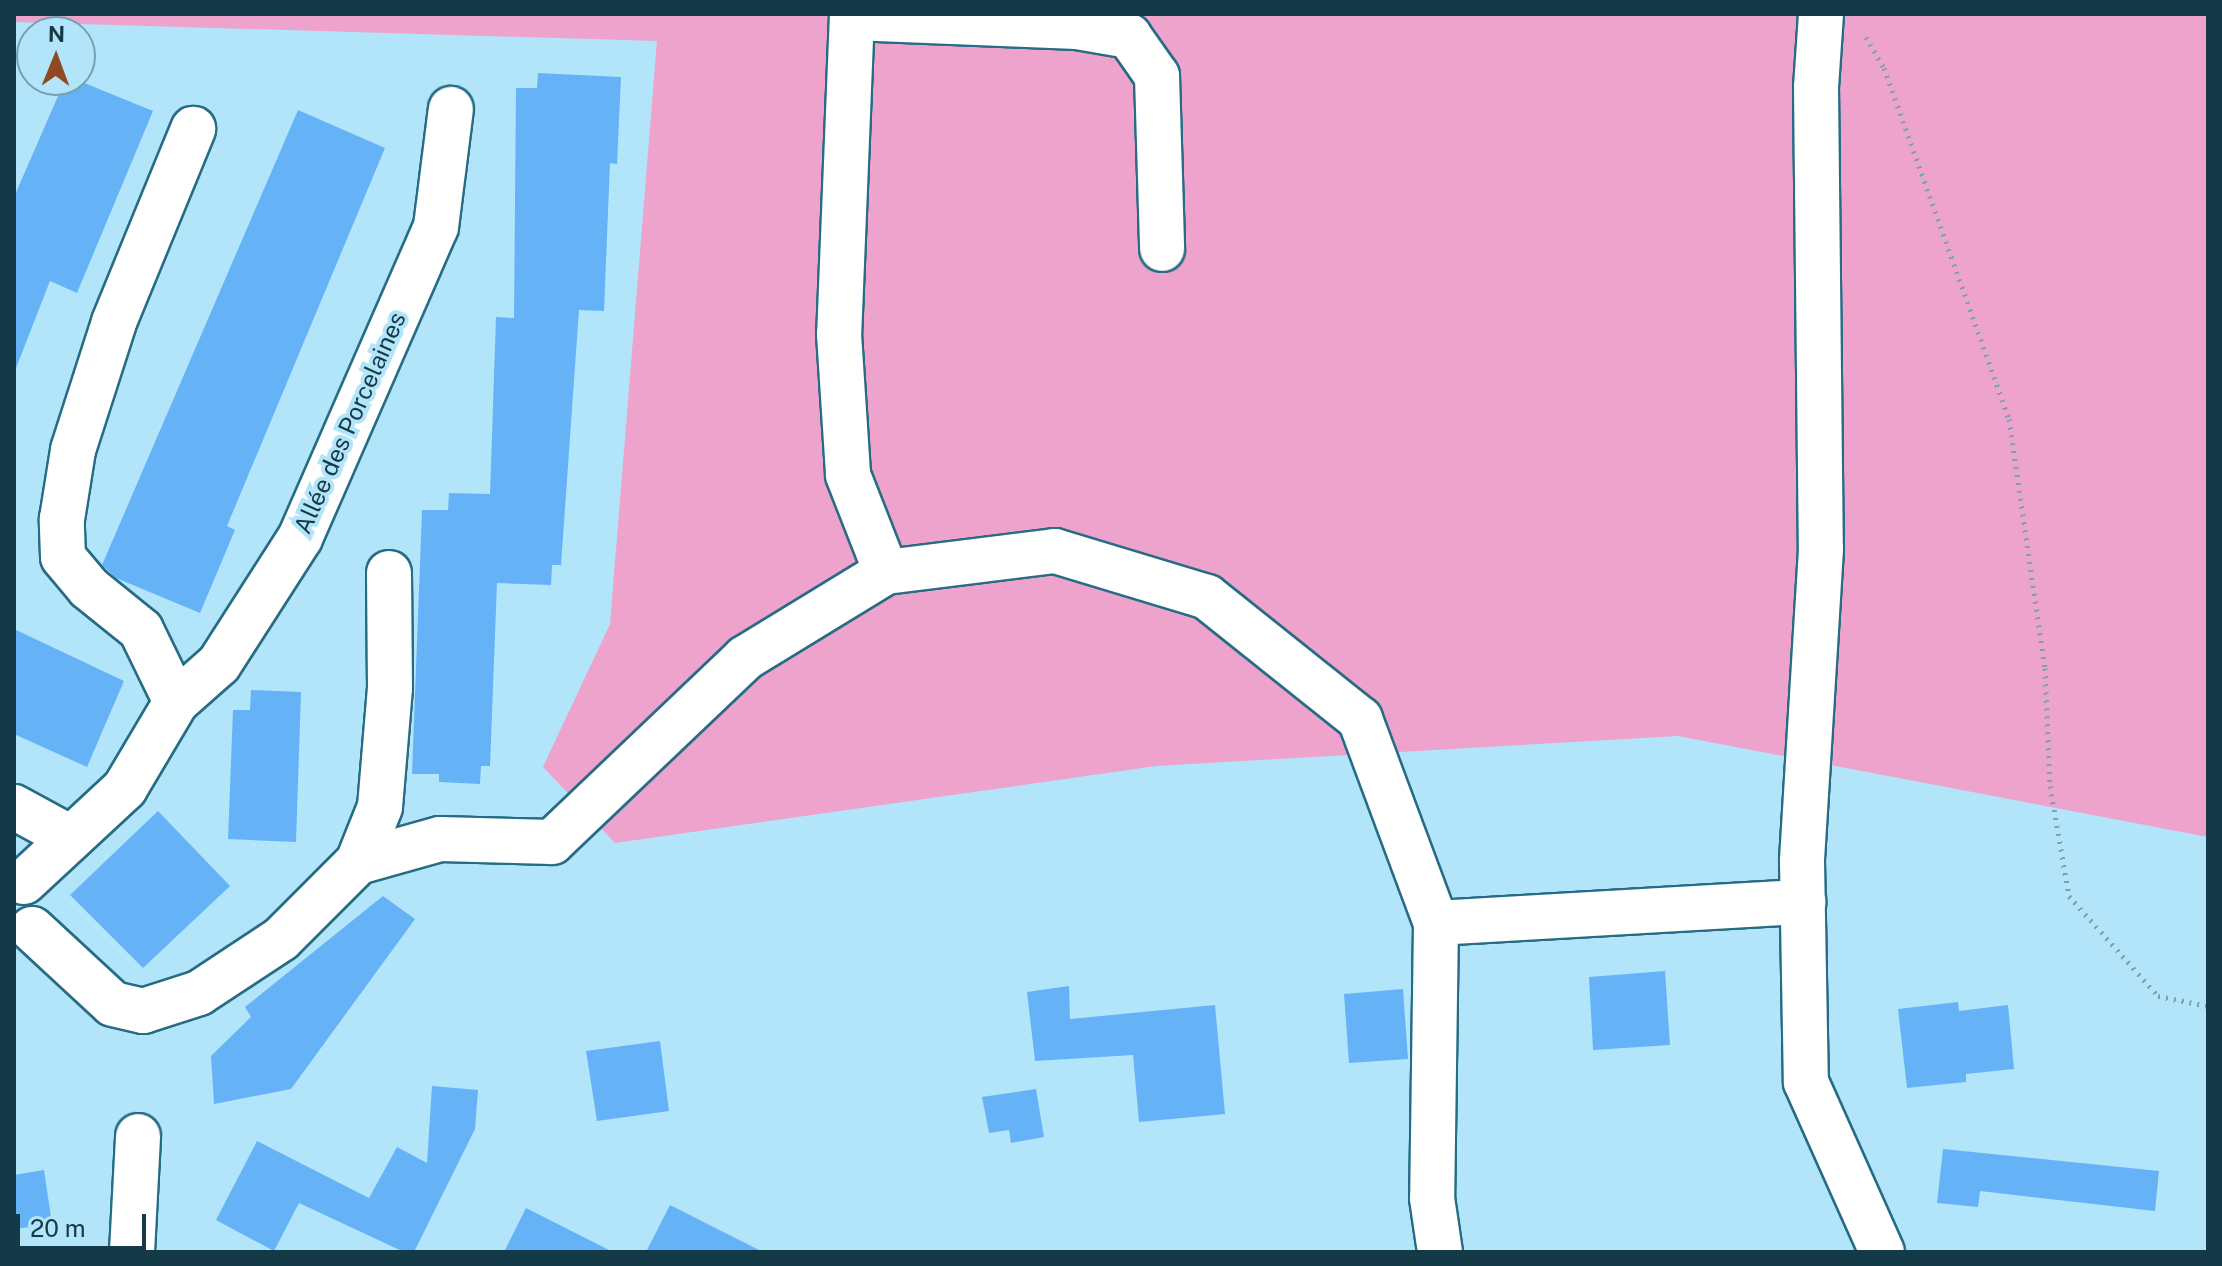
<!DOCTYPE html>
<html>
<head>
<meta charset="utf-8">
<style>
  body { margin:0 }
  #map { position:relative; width:2222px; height:1266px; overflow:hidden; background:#b3e5fa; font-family:"Public Sans",sans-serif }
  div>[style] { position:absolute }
  .green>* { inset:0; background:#eda3cb }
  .building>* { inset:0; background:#65b3f6 }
  .path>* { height:5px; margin-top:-2.5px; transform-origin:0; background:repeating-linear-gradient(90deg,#76a4b6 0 2px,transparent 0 8px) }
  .roads { filter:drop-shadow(2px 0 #266c85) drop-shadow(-2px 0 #266c85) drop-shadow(0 2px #266c85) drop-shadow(0 -2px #266c85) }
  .minor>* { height:44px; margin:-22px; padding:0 22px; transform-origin:22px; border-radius:22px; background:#fff }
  span { translate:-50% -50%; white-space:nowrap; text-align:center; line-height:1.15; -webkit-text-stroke:8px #b3e5fa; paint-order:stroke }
  .street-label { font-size:24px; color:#143a48 }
  .frame { position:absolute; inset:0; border:16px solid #143a48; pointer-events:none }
  .north { position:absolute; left:16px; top:16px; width:80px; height:80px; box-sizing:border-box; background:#b3e5fa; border:2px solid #73a1b3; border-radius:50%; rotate:1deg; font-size:22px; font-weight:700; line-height:32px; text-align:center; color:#143a48 }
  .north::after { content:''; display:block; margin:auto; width:28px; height:36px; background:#8f4924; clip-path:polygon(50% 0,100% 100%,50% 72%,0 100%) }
  .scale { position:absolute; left:16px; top:1214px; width:130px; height:36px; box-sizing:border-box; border:4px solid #143a48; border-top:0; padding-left:10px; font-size:24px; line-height:28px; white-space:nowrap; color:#143a48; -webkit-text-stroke:6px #b3e5fa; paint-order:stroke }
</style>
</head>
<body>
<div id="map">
  <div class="green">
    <i style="clip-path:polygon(14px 14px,2208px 14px,2208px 837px,1678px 736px,1156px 766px,615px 843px,543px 767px,610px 624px,657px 41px,14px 22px)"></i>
  </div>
  <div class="building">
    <i style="clip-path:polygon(538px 73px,621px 77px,617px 164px,610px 163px,604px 311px,579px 310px,561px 565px,552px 565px,551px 585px,497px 583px,490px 766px,481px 766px,480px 784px,439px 782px,439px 774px,412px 774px,422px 510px,448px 510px,449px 493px,490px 494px,496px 317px,514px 318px,516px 88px,537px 88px)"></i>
    <i style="clip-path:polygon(65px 80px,77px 80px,153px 111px,77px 293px,50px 281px,16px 368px,14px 197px)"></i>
    <i style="clip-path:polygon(298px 110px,385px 148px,227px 526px,235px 530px,200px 613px,116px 578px,102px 565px)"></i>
    <i style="clip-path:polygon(14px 629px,124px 681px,87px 767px,14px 734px)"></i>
    <i style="clip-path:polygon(251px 690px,301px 692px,296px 842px,228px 839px,233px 710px,250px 710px)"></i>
    <i style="clip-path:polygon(158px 811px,230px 886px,143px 968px,70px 895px)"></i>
    <i style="clip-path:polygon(383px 896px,415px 919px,291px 1089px,214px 1104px,211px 1056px,251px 1017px,245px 1007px)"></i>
    <i style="clip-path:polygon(1665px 971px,1670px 1045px,1593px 1050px,1589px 977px)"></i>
    <i style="clip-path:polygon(1069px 986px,1070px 1019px,1215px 1005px,1225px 1114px,1139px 1122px,1133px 1055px,1035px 1061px,1027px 992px)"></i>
    <i style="clip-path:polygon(1403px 989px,1408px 1059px,1349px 1063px,1344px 994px)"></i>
    <i style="clip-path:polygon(1958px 1002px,1959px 1011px,2008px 1005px,2014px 1069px,1966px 1074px,1966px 1082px,1907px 1088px,1898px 1009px)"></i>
    <i style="clip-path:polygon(660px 1041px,669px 1111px,597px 1121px,586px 1051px)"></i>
    <i style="clip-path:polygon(432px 1086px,478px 1090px,475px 1129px,414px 1252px,404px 1252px,299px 1203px,274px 1251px,216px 1220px,257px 1141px,369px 1198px,397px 1147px,427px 1163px)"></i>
    <i style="clip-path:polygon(1036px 1089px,1044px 1137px,1011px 1143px,1009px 1130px,989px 1133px,982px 1097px)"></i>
    <i style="clip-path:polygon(1943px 1149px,2159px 1171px,2155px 1211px,1980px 1191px,1978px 1207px,1937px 1203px)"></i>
    <i style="clip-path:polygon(44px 1170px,52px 1224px,14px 1229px,14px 1175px)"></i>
    <i style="clip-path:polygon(670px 1205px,763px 1252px,646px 1252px)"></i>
    <i style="clip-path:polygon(526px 1208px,613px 1252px,504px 1252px)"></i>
  </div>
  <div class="path">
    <i style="left:1866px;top:37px;width:36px;rotate:60deg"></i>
    <i style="left:1884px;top:68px;width:373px;rotate:70.4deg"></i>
    <i style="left:2009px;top:419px;width:252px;rotate:81.8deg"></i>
    <i style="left:2045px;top:668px;width:118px;rotate:87.6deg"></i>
    <i style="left:2050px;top:786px;width:112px;rotate:80.2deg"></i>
    <i style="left:2069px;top:896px;width:134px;rotate:48.3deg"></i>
    <i style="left:2158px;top:996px;width:51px;rotate:11.3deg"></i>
  </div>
  <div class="roads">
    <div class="minor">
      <i style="left:852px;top:14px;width:320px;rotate:92.3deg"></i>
      <i style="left:839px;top:334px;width:141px;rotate:86.3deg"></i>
      <i style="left:848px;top:475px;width:104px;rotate:68.6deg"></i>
      <i style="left:1821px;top:14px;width:73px;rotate:93.9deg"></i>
      <i style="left:1816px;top:87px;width:462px;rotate:89.4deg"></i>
      <i style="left:1821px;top:549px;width:313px;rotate:93.5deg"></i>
      <i style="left:1802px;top:861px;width:221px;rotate:89deg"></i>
      <i style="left:1806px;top:1082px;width:186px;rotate:65.9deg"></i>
      <i style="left:852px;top:18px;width:225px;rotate:2.3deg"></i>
      <i style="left:1077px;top:27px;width:53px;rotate:9.8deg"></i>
      <i style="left:1129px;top:36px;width:49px;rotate:55deg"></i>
      <i style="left:1157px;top:76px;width:173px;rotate:88.3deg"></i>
      <i style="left:176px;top:702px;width:80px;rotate:-115.9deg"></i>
      <i style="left:141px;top:630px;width:67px;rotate:-141.1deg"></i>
      <i style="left:89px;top:588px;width:40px;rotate:-130deg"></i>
      <i style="left:63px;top:557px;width:38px;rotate:-92deg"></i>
      <i style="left:62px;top:519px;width:70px;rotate:-80.9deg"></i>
      <i style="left:73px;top:450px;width:134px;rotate:-72.2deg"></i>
      <i style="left:114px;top:322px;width:209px;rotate:-67.7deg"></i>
      <i style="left:14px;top:807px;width:65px;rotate:28.5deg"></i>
      <i style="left:358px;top:862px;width:85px;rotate:-15.7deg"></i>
      <i style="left:440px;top:839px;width:112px;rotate:1.5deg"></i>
      <i style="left:552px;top:842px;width:267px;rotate:-43.6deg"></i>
      <i style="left:745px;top:658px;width:165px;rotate:-31.4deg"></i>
      <i style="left:886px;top:572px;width:170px;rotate:-7.1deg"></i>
      <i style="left:1055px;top:551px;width:159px;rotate:16.8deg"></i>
      <i style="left:1207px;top:597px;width:196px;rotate:38.6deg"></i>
      <i style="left:1360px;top:719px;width:218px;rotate:69.6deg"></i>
      <i style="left:1436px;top:923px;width:275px;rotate:90.8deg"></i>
      <i style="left:1432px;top:1198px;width:55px;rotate:81.6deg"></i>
      <i style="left:24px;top:882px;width:138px;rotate:-42.9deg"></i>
      <i style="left:125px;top:788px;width:100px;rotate:-59.3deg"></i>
      <i style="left:176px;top:702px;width:57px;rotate:-41.5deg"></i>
      <i style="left:219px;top:664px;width:150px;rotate:-57.3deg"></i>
      <i style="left:300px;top:538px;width:339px;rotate:-66.4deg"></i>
      <i style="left:436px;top:227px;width:119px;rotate:-82.8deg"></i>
      <i style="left:1436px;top:923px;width:368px;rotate:-3.3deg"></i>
      <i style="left:32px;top:929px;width:110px;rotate:42.8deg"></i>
      <i style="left:113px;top:1004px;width:31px;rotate:13deg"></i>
      <i style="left:143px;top:1011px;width:59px;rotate:-17.8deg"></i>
      <i style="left:199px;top:993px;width:98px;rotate:-33.4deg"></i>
      <i style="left:281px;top:939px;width:109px;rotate:-45deg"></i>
      <i style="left:358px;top:862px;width:59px;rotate:-68.2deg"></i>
      <i style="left:380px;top:807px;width:119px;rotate:-85.2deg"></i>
      <i style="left:390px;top:688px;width:115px;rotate:-90.5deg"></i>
      <i style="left:132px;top:1252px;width:116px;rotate:-87deg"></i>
    </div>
  </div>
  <div class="street-label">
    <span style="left:350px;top:423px;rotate:-66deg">Allée des Porcelaines</span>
  </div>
  <div class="frame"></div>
  <div class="north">N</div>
  <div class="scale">20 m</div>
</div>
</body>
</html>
